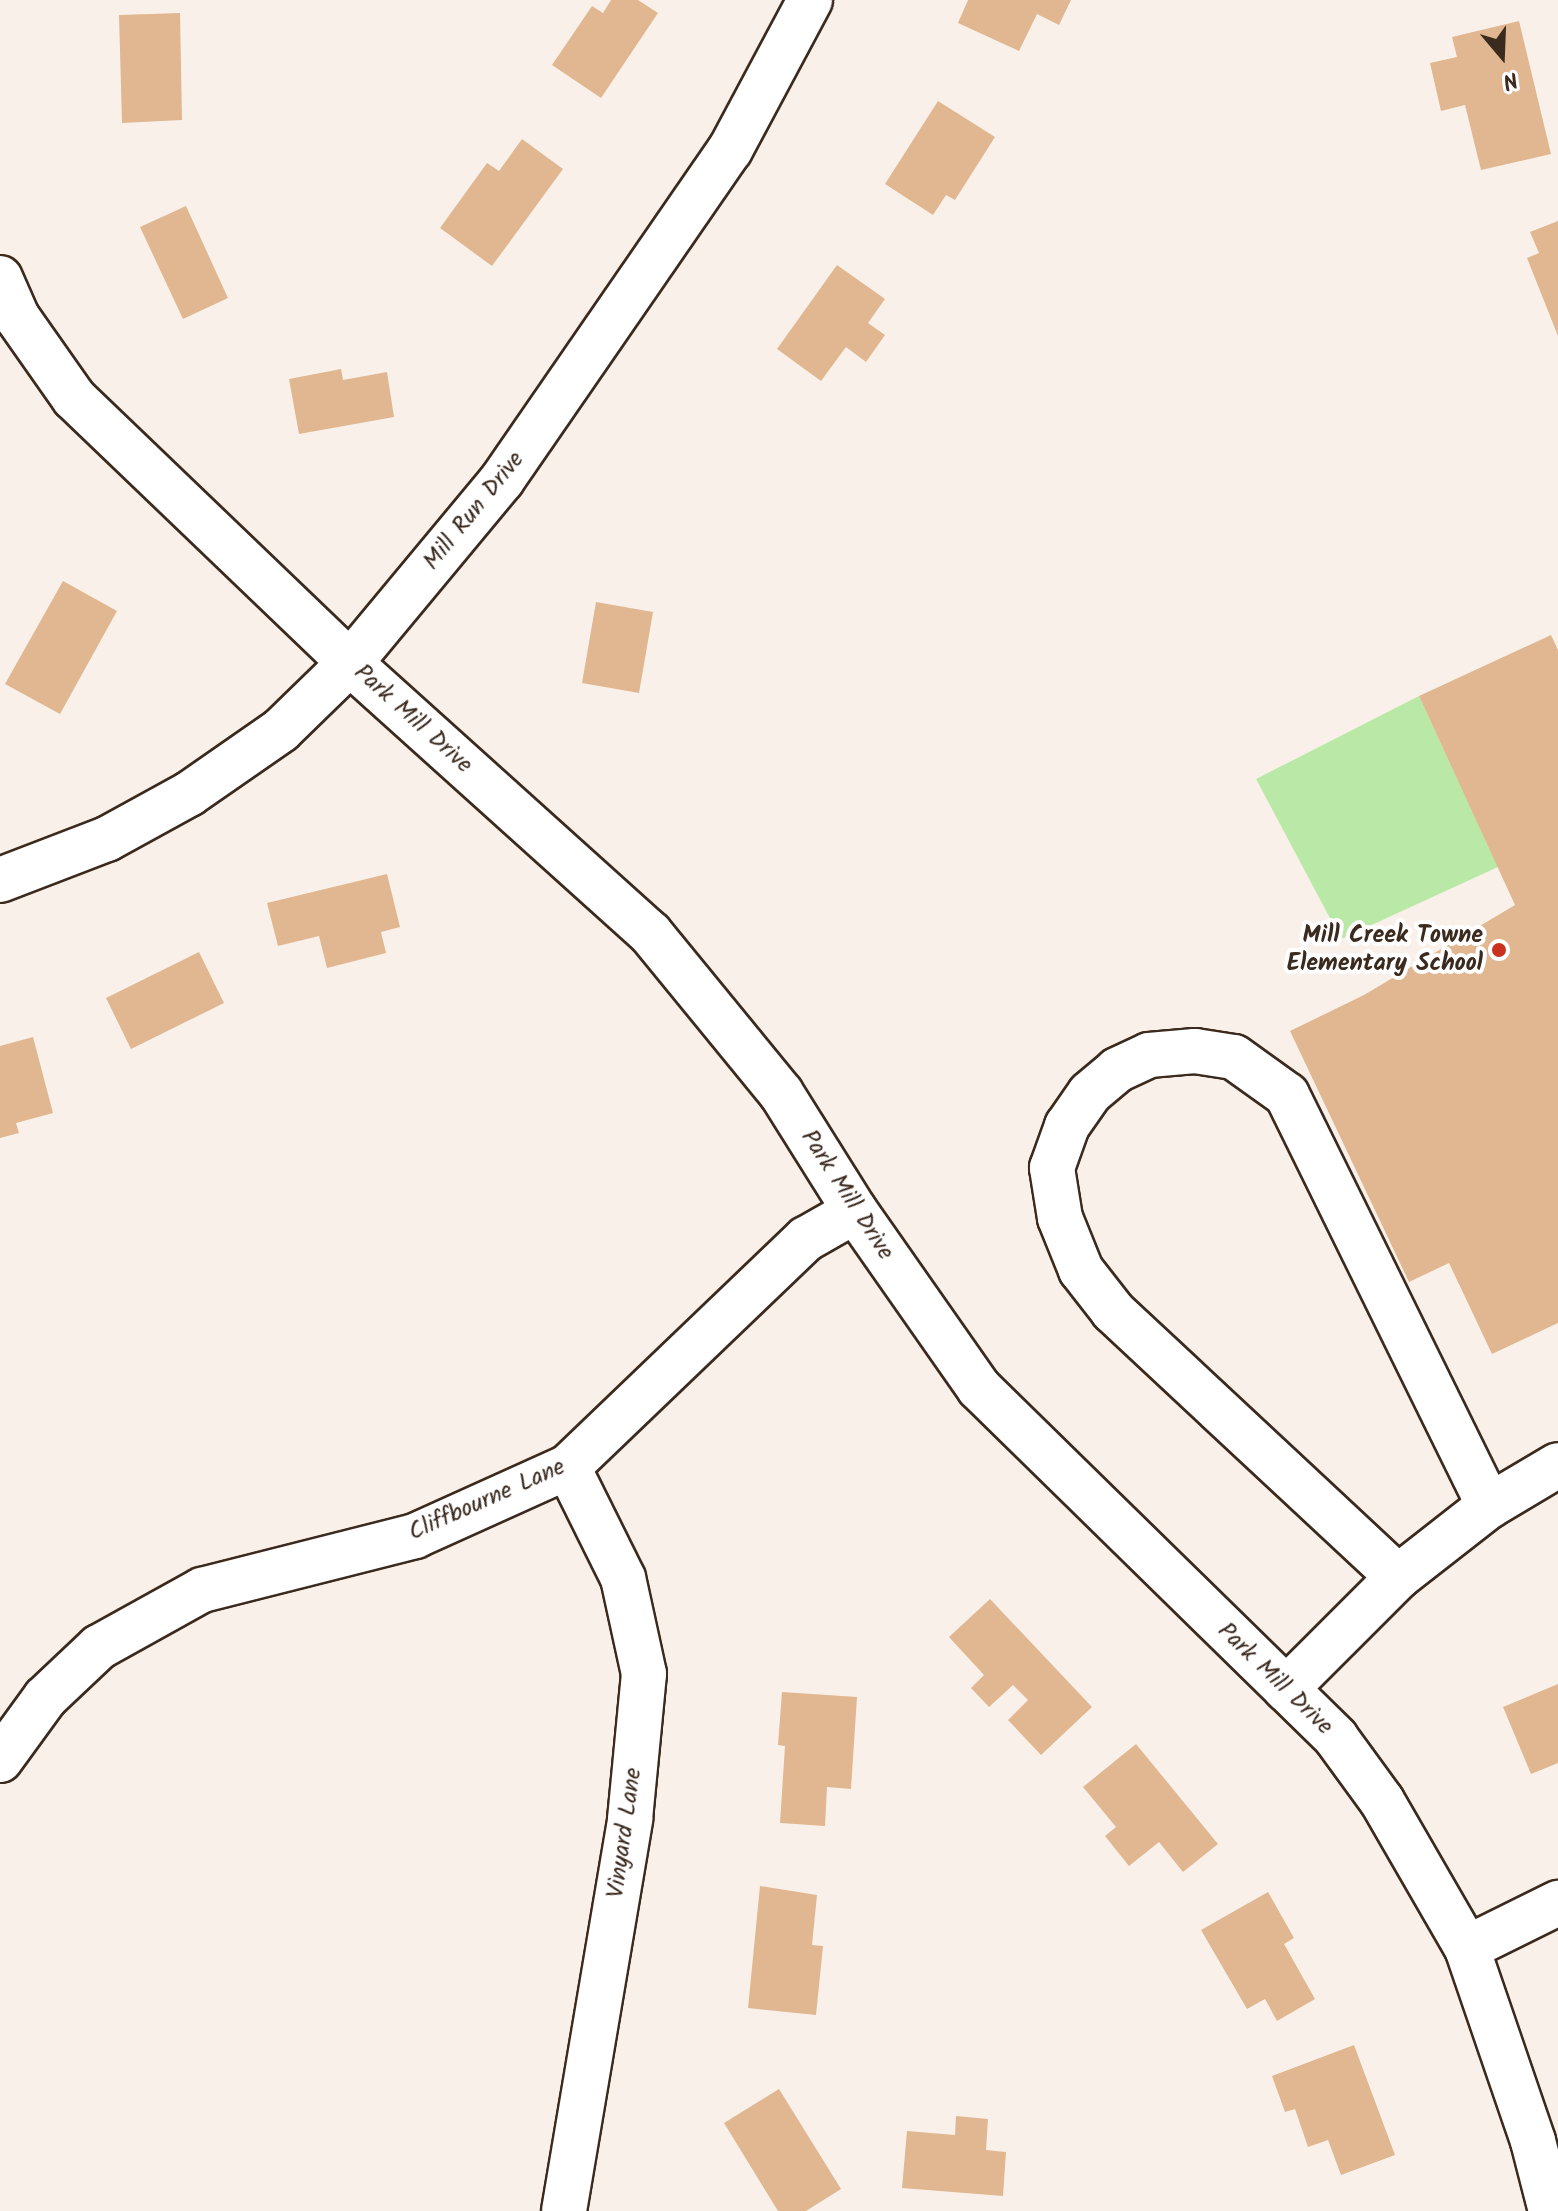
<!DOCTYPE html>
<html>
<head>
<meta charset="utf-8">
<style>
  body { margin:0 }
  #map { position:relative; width:1558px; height:2211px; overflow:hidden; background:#f9f1e9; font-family:Kalam,sans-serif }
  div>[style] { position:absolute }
  .green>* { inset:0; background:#bae9a7 }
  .building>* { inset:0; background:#e0b791 }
  .roads { filter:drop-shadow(2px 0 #3b2a1e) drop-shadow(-2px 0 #3b2a1e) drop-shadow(0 2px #3b2a1e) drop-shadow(0 -2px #3b2a1e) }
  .minor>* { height:44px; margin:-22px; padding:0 22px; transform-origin:22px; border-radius:22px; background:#fff }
  .dots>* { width:22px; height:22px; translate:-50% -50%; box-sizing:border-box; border:4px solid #fff; border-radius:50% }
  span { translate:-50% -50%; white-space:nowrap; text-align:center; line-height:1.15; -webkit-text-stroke:8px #fff; paint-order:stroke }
  .street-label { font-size:24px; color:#3b2a1e }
  .poi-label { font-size:24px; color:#3b2a1e; font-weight:700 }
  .right { translate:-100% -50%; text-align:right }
  .north { position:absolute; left:1462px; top:16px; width:80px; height:80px; -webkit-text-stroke:6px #fff; paint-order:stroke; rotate:161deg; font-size:22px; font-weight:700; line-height:32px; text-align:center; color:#3b2a1e }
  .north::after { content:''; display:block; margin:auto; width:28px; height:36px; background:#3b2a1e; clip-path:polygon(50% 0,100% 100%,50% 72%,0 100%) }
</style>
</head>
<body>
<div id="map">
  <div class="green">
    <i style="clip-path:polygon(1419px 696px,1498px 867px,1341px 939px,1256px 779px)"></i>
  </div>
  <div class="building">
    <i style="clip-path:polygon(611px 0,638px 0,658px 13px,601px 98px,552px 65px,592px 6px,603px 13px)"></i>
    <i style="clip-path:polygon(968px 0,1071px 0,1059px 25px,1037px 14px,1019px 51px,958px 23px)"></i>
    <i style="clip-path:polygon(180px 13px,182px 120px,122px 123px,119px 15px)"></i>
    <i style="clip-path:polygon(1519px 21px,1551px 154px,1481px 170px,1465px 105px,1441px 111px,1430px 63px,1457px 57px,1452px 37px)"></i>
    <i style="clip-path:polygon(938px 101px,995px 137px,955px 200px,946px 195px,933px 215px,885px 184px)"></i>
    <i style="clip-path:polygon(522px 139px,563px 169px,492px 266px,440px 228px,487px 163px,499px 171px)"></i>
    <i style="clip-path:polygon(186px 206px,228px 298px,183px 319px,140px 227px)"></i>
    <i style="clip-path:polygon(1558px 221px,1558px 336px,1527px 258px,1539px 253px,1530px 232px)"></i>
    <i style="clip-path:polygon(837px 265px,885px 299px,868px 323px,885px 335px,866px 362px,846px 347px,821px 381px,777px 349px)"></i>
    <i style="clip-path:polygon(341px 369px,343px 380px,387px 372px,394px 417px,299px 434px,289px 379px)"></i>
    <i style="clip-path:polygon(63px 581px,117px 611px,60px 714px,5px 684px)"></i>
    <i style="clip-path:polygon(596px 602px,653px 612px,639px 693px,582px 683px)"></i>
    <i style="clip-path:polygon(1551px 635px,1558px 650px,1558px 1323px,1492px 1354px,1449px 1263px,1409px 1282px,1290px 1031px,1364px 995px,1515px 905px,1419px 696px)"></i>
    <i style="clip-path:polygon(387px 874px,400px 927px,381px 932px,386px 953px,327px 968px,319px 936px,278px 946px,267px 903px)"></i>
    <i style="clip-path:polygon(199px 952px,224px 1003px,131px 1049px,106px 998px)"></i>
    <i style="clip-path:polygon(33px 1037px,53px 1113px,16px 1123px,19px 1133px,0 1138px,0 1046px)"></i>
    <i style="clip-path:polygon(990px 1599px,1092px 1707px,1041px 1755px,1008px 1720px,1028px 1700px,1013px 1685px,989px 1707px,971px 1688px,984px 1675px,949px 1637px)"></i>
    <i style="clip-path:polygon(1558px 1684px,1558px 1763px,1531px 1774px,1503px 1707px)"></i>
    <i style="clip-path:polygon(782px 1692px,857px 1697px,851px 1789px,827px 1787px,825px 1826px,780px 1823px,785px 1746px,778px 1745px)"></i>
    <i style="clip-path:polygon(1136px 1744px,1218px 1844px,1183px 1872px,1159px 1842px,1129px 1866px,1105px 1836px,1116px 1827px,1083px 1787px)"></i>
    <i style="clip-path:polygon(760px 1886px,817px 1895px,812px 1945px,823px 1946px,816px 2015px,748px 2008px)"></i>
    <i style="clip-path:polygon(1268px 1892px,1294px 1938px,1284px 1944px,1315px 1999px,1277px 2021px,1265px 1999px,1247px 2009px,1201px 1930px)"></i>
    <i style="clip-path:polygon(1354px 2045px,1395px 2155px,1341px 2175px,1328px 2140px,1308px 2147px,1295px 2109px,1285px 2112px,1272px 2076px)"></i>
    <i style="clip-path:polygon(779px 2089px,841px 2189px,806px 2211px,778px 2211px,724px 2123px)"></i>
    <i style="clip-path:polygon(956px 2116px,988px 2119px,986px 2150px,1006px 2152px,1003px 2196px,902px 2188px,907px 2131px,955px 2135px)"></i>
  </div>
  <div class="roads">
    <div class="minor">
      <i style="left:0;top:278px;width:43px;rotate:66.4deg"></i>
      <i style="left:17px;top:317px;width:99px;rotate:54.9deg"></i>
      <i style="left:74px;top:398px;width:383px;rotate:43.8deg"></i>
      <i style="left:350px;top:663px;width:404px;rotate:42deg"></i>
      <i style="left:650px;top:933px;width:207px;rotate:50.7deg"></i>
      <i style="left:781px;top:1093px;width:139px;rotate:57.9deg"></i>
      <i style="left:855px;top:1211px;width:216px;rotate:55deg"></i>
      <i style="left:979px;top:1388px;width:500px;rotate:44.4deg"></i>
      <i style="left:1336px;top:1738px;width:78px;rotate:53.9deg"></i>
      <i style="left:1382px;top:1801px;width:170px;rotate:60deg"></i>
      <i style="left:1467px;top:1948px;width:204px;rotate:71.1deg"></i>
      <i style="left:1533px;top:2141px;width:72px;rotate:75.6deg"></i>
      <i style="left:0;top:880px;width:115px;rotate:-21deg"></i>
      <i style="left:107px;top:839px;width:94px;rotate:-28.8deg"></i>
      <i style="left:189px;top:794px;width:112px;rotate:-34.8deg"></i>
      <i style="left:281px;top:730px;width:96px;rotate:-44.2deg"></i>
      <i style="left:350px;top:663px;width:238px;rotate:-50.3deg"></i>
      <i style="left:502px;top:480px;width:401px;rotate:-55.4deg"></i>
      <i style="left:730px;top:150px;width:170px;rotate:-61.9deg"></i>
      <i style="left:1398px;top:1577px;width:390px;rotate:-137deg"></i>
      <i style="left:1113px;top:1311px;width:52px;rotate:-128deg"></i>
      <i style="left:1081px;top:1270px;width:56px;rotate:-112deg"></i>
      <i style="left:1060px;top:1218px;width:51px;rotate:-99.1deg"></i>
      <i style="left:1052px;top:1168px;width:45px;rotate:-70.3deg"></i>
      <i style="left:1067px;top:1126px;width:40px;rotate:-55.1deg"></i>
      <i style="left:1090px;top:1093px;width:35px;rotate:-40deg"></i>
      <i style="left:1117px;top:1070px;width:35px;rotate:-25deg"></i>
      <i style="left:1149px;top:1055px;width:46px;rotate:-5deg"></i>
      <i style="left:1195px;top:1051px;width:39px;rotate:9deg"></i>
      <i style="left:1234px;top:1057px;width:65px;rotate:35.6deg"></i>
      <i style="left:1287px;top:1095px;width:458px;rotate:63.8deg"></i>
      <i style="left:1286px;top:1689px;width:158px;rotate:-45deg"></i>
      <i style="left:1398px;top:1577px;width:115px;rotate:-38deg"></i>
      <i style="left:1489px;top:1506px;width:80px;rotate:-30.7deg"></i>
      <i style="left:0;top:1760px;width:77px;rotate:-54deg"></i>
      <i style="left:45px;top:1698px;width:74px;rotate:-43.4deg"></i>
      <i style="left:99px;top:1647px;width:118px;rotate:-29deg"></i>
      <i style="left:202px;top:1590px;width:220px;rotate:-14.2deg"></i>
      <i style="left:415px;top:1536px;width:168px;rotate:-24.3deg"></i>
      <i style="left:568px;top:1467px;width:330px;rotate:-43.8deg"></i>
      <i style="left:806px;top:1239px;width:56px;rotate:-29.7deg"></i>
      <i style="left:1467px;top:1948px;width:102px;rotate:-26.3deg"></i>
      <i style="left:564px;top:2211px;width:398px;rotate:-80.4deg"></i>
      <i style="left:630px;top:1819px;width:146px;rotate:-84.5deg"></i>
      <i style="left:644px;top:1674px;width:98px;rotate:-102.3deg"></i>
      <i style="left:623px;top:1578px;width:124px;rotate:-116.4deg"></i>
    </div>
  </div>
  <div class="dots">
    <i style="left:1499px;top:950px;background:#c8321e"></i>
  </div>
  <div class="street-label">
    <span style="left:474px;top:511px;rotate:-51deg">Mill Run Drive</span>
    <span style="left:413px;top:719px;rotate:42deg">Park Mill Drive</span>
    <span style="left:847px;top:1195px;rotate:57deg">Park Mill Drive</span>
    <span style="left:487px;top:1500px;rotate:-24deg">Cliffbourne Lane</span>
    <span style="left:1275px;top:1679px;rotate:44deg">Park Mill Drive</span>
    <span style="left:625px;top:1833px;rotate:-82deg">Vinyard Lane</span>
  </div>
  <div class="poi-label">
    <span class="right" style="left:1483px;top:950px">Mill Creek Towne<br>Elementary School</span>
  </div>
  <div class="north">N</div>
</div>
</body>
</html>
